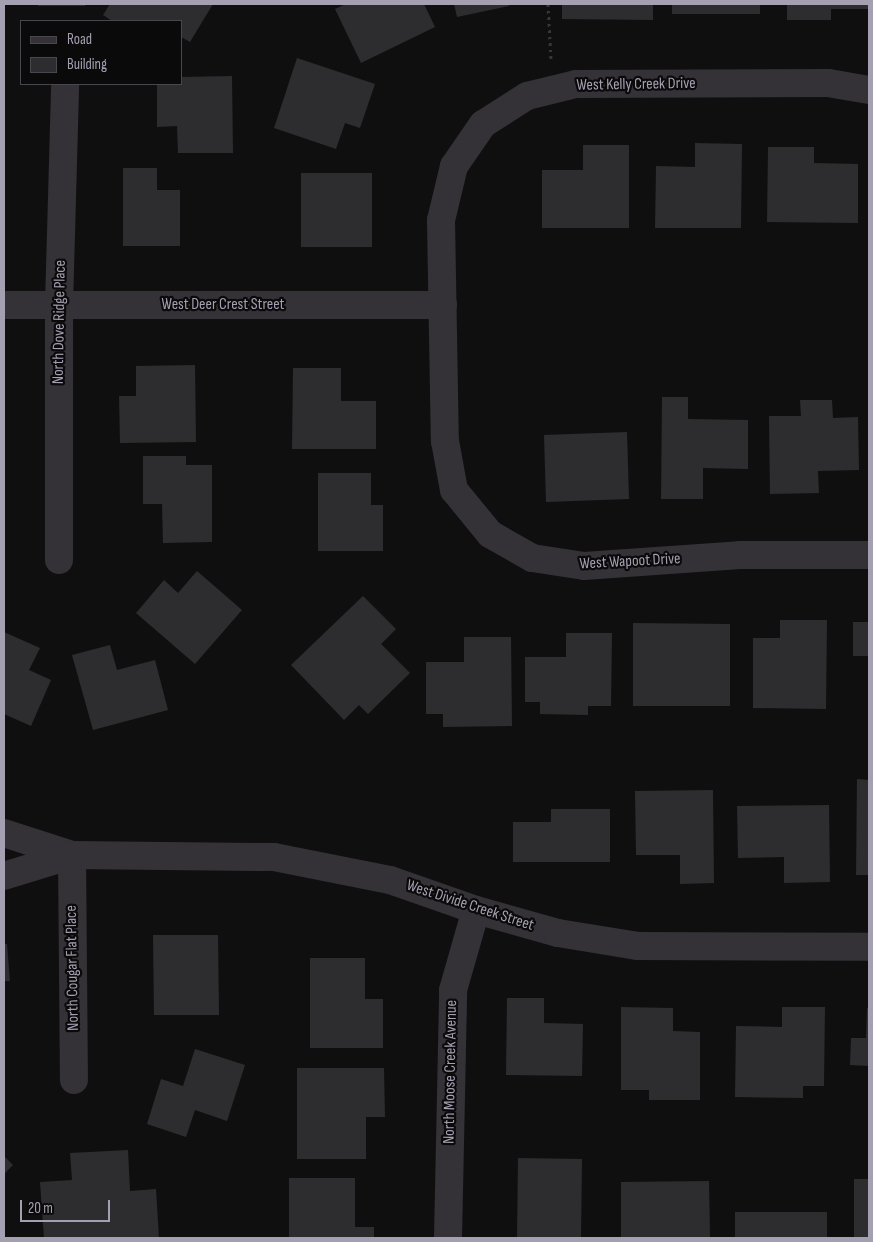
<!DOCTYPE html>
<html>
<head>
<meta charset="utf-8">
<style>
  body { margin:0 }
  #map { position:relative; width:873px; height:1242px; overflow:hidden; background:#100f10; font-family:"Sofia Sans Condensed",sans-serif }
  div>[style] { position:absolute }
  .building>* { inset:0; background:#2d2c2f }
  .path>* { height:3px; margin-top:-1.5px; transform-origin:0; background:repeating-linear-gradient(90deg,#38363c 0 2.5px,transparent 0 6.5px) }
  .street>* { height:28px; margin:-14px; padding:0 14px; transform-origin:14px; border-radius:14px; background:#343237 }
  span { translate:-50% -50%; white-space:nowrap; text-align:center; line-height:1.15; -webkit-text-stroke:4.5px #0b0a0b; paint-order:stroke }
  .street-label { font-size:16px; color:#a5a0b1 }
  .frame { position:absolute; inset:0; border:5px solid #a5a0b1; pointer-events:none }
  .legend { position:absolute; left:20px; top:20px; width:162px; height:65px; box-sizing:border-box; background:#0b0a0b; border:1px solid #49464d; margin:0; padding:6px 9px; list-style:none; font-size:15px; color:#a5a0b1 }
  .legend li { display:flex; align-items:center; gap:10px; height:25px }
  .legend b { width:25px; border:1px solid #49464d }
  .scale { position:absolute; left:20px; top:1200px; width:90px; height:22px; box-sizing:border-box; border:2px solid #a5a0b1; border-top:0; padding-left:6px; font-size:15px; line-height:18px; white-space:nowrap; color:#a5a0b1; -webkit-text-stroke:4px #0b0a0b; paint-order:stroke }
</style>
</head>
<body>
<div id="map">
  <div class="building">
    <i style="clip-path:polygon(38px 4px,85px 4px,85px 6px,38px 6px)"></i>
    <i style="clip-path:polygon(110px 4px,213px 4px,190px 42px,181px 37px,181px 21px,112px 21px,103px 15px)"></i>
    <i style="clip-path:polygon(346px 4px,424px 4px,435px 27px,361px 63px,335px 9px)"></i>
    <i style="clip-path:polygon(454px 4px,508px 4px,509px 6px,457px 17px)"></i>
    <i style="clip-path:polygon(562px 4px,653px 4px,653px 20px,562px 19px)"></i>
    <i style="clip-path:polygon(672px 4px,760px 4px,760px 14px,672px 14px)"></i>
    <i style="clip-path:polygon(787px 4px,869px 4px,869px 9px,831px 9px,831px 20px,787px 20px)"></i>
    <i style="clip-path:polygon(297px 58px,375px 84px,360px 128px,345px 123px,336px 149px,274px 128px)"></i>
    <i style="clip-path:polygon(232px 76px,233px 153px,178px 153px,177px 126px,157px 127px,157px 84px,181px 84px,181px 77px)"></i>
    <i style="clip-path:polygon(695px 143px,742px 144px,741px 228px,655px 228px,656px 166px,695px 167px)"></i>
    <i style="clip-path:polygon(583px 145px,629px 145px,629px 228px,542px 228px,542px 170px,583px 170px)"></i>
    <i style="clip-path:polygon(768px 147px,814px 147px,814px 163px,858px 164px,858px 223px,767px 222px)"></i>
    <i style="clip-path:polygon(123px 168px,157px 168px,157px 190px,180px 190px,180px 246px,123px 246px)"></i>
    <i style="clip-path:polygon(301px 173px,372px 173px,372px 247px,301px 247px)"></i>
    <i style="clip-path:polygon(195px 365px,196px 442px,120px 443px,119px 396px,136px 396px,136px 366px)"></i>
    <i style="clip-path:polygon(293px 368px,341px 368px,341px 401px,376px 401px,376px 449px,292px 449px)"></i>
    <i style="clip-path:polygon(662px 397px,688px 397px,688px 419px,748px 420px,748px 469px,703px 468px,703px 499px,661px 499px)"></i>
    <i style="clip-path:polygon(800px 400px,832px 400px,833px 418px,858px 417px,859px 470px,818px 471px,819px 493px,770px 494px,769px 416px,801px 416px)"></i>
    <i style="clip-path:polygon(627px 432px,629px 499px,546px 502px,544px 435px)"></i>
    <i style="clip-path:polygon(143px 456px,186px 456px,186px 465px,212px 465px,212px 542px,163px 543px,162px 504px,143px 504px)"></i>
    <i style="clip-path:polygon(318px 473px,371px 473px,371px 505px,383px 505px,383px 551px,318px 551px)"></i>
    <i style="clip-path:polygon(197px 571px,242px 610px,195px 664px,136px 613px,164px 580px,178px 593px)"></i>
    <i style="clip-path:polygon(363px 596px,396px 629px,381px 644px,410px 673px,368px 714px,359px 705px,344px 720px,291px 665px)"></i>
    <i style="clip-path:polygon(780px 620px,827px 620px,826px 709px,753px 708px,753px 638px,780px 638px)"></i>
    <i style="clip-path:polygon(853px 622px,869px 622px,869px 656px,853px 656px)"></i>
    <i style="clip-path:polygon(633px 623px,730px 624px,730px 706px,633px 706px)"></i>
    <i style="clip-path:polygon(4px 632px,40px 648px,29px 670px,51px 680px,31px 726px,4px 714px)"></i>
    <i style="clip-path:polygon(566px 633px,612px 633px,611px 706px,588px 706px,588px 715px,540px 714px,540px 702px,525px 702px,525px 657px,566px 657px)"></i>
    <i style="clip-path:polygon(464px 637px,511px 637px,512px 726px,443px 727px,443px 714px,426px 714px,426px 662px,464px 662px)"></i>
    <i style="clip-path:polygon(110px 645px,117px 670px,155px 660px,168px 710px,93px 730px,72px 655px)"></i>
    <i style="clip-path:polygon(857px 779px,869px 780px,869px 875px,856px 875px)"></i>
    <i style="clip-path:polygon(713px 790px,714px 883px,680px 884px,680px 855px,636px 855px,635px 791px)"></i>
    <i style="clip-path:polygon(829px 805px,830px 882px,784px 883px,784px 857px,738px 858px,737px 806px)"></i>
    <i style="clip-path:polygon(551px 809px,610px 809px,610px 862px,513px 862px,513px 822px,551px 822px)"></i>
    <i style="clip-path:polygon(153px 935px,218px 935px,219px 1015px,154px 1015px)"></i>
    <i style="clip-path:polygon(4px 944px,7px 944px,10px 981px,4px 981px)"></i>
    <i style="clip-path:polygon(310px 958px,365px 958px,365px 999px,383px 999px,383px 1048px,310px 1048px)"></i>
    <i style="clip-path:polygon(507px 998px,544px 998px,544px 1023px,583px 1024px,582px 1076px,506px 1075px)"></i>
    <i style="clip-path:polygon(621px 1007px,673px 1008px,673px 1031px,700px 1032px,700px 1100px,649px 1100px,649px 1090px,621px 1090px)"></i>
    <i style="clip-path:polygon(782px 1007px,825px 1007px,824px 1086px,803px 1086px,803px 1098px,735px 1097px,736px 1026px,782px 1027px)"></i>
    <i style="clip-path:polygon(867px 1008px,869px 1008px,869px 1066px,850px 1065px,851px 1038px,866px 1038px)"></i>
    <i style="clip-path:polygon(195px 1049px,245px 1065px,227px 1121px,195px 1110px,186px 1137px,147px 1124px,161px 1079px,183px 1086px)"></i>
    <i style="clip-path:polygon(297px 1068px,384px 1068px,385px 1117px,366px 1117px,366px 1159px,297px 1159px)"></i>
    <i style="clip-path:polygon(128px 1150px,130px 1191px,156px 1189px,159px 1238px,44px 1238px,40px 1182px,72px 1180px,70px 1153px)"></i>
    <i style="clip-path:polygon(4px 1156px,13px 1165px,4px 1174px)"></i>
    <i style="clip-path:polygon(518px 1158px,582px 1159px,581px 1238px,517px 1238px)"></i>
    <i style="clip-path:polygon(289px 1178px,355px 1178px,355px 1227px,374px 1227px,374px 1238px,289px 1238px)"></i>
    <i style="clip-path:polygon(854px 1179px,869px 1179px,869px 1238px,854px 1238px)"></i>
    <i style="clip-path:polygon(709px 1181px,710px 1238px,621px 1238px,621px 1182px)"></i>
    <i style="clip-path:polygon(735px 1212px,827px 1212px,827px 1238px,735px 1238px)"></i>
  </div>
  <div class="path">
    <i style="left:548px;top:4px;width:56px;rotate:86.9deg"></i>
  </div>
  <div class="street">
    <i style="left:869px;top:90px;width:42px;rotate:-170.3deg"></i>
    <i style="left:828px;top:83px;width:252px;rotate:179.8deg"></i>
    <i style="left:576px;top:84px;width:50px;rotate:166.2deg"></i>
    <i style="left:527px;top:96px;width:52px;rotate:147.5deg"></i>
    <i style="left:483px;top:124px;width:51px;rotate:124.6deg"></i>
    <i style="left:454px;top:166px;width:56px;rotate:103.5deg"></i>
    <i style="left:441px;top:220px;width:221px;rotate:89deg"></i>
    <i style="left:445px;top:441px;width:50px;rotate:79.6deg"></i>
    <i style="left:454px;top:490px;width:57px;rotate:50.7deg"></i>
    <i style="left:490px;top:534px;width:48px;rotate:29.7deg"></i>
    <i style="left:532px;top:558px;width:53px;rotate:8.7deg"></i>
    <i style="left:584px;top:566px;width:156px;rotate:-4deg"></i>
    <i style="left:740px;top:555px;width:129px"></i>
    <i style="left:4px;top:305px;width:439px"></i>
    <i style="left:59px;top:560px;width:255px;rotate:-90deg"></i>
    <i style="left:59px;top:305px;width:221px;rotate:-88.4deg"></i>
    <i style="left:4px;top:833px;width:71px;rotate:17.9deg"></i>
    <i style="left:72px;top:855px;width:225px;rotate:89.5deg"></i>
    <i style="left:4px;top:876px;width:71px;rotate:-17.2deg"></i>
    <i style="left:72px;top:855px;width:202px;rotate:0.6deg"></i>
    <i style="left:274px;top:857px;width:118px;rotate:11.2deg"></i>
    <i style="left:390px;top:880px;width:91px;rotate:19.2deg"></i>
    <i style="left:476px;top:910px;width:85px;rotate:15.7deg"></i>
    <i style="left:558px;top:933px;width:80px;rotate:9.3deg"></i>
    <i style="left:637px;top:946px;width:232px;rotate:0.2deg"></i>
    <i style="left:448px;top:1238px;width:248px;rotate:-88.8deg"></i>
    <i style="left:453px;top:990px;width:83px;rotate:-74deg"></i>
  </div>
  <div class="street-label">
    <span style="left:636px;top:85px;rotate:-1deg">West Kelly Creek Drive</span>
    <span style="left:223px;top:305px">West Deer Crest Street</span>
    <span style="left:60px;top:322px;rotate:-89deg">North Dove Ridge Place</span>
    <span style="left:630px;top:562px;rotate:-3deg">West Wapoot Drive</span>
    <span style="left:470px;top:906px;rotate:18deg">West Divide Creek Street</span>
    <span style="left:73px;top:968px;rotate:-91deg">North Cougar Flat Place</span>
    <span style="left:451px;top:1072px;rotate:-89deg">North Moose Creek Avenue</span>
  </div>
  <div class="frame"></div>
  <ul class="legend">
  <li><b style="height:6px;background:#343237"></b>Road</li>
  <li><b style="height:14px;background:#2d2c2f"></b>Building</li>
  </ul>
  <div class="scale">20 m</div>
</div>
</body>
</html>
